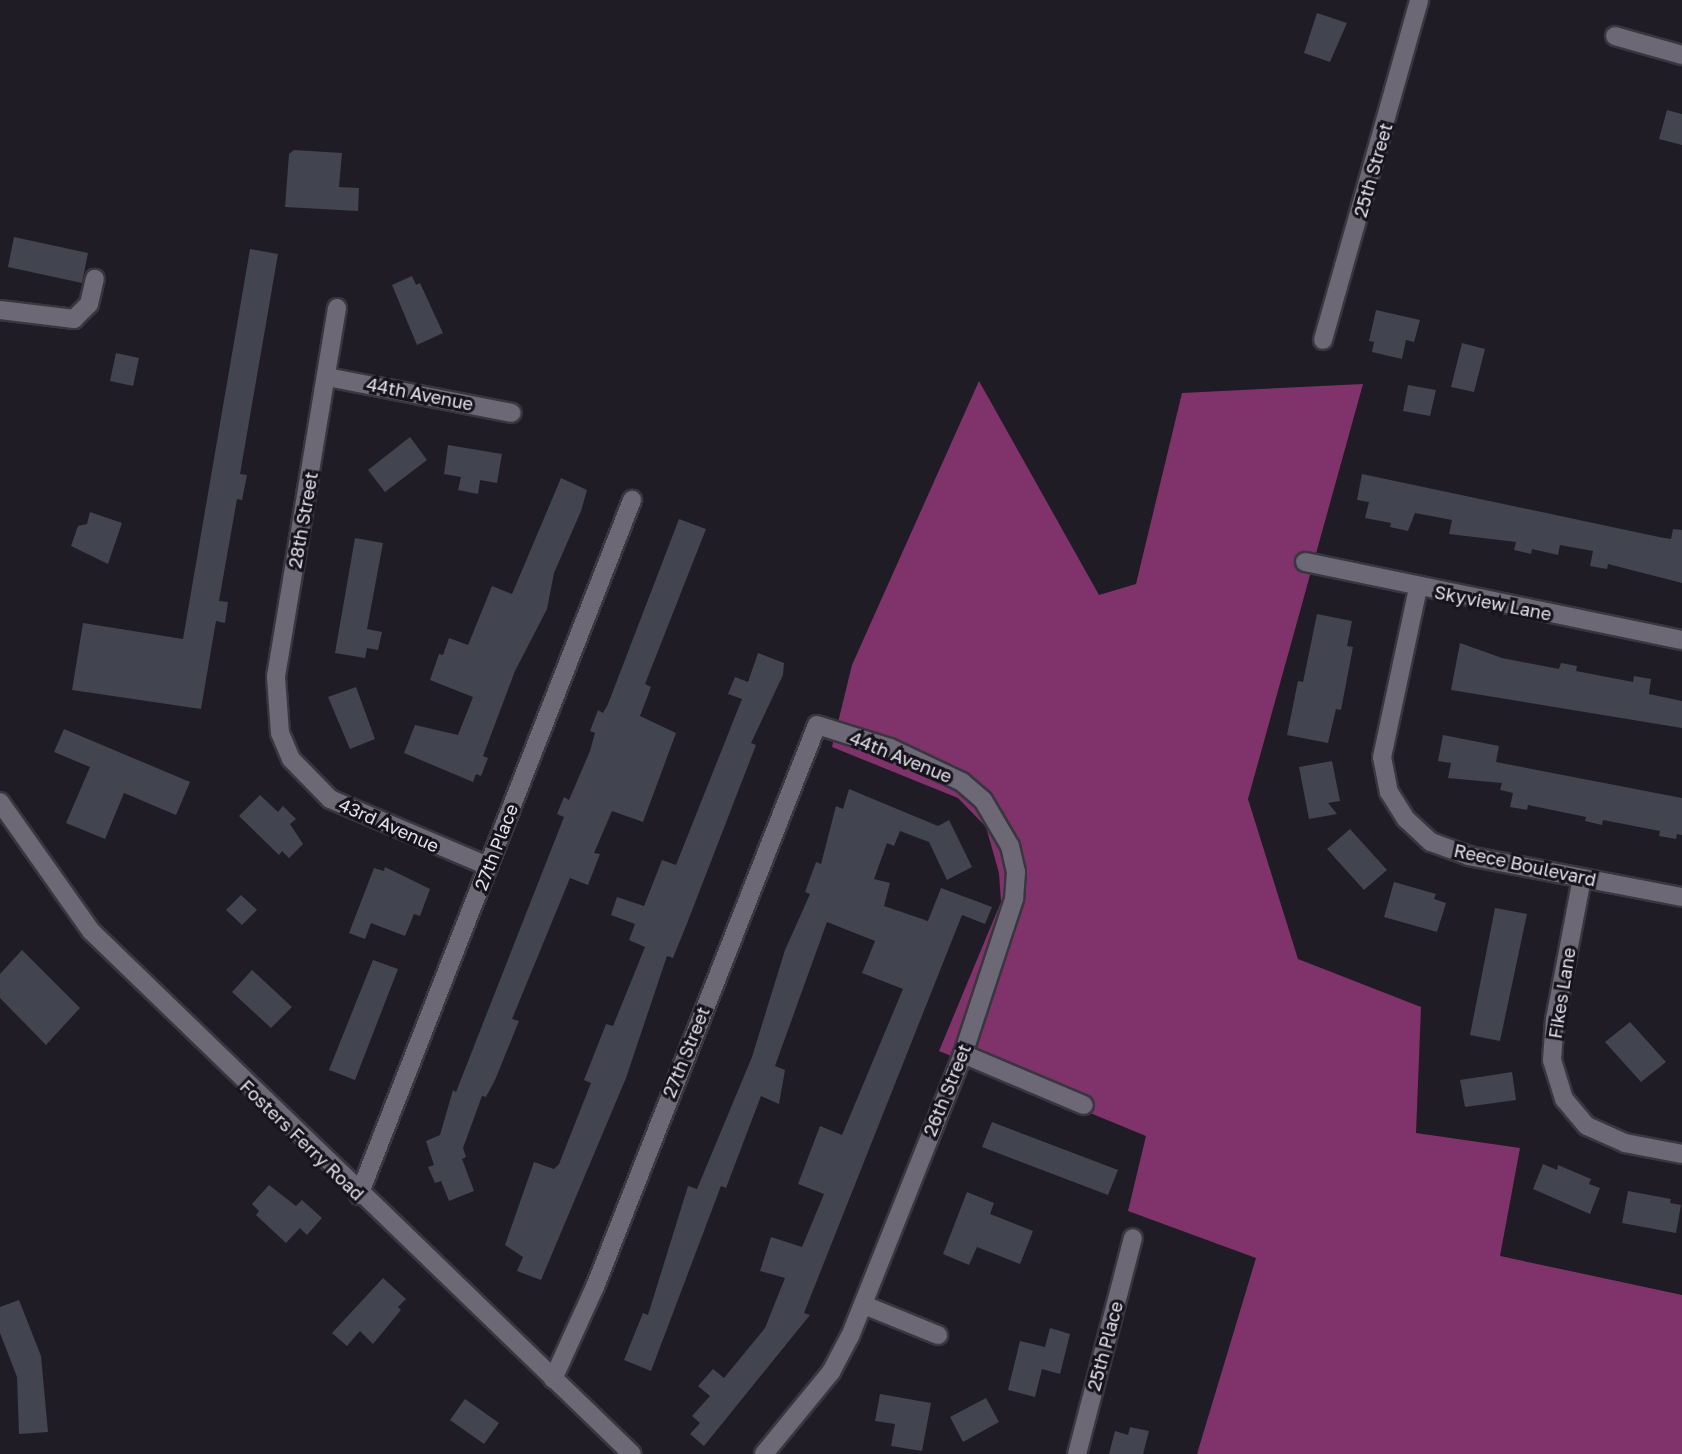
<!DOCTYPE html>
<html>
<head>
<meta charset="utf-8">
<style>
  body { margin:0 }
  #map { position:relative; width:1682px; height:1454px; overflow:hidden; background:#1f1c26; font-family:"Golos Text",sans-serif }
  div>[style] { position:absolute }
  .forest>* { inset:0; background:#80326a }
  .building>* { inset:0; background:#424450 }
  .roads { filter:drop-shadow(2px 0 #39363f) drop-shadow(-2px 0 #39363f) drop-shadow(0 2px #39363f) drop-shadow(0 -2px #39363f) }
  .minor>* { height:18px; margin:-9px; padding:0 9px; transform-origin:9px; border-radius:9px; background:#6c6875 }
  span { translate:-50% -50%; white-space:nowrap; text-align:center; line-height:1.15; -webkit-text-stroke:6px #16131d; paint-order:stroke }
  .street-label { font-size:18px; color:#e3e1e8 }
</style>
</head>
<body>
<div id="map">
  <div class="forest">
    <i style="clip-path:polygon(979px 381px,1099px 595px,1136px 584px,1182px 393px,1363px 384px,1248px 799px,1298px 959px,1421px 1007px,1416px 1133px,1520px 1148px,1500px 1256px,1682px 1295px,1682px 1454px,1197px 1454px,1256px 1258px,1128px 1211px,1146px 1136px,939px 1051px,1001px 902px,999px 873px,986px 827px,958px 798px,832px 747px,852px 665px)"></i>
  </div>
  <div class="building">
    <i style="clip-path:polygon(1317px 13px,1347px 23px,1330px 62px,1304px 53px)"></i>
    <i style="clip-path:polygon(1667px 110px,1682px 114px,1682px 145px,1659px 139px)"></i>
    <i style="clip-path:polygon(294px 150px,342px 153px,339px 187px,359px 188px,358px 211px,285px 207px,289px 154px)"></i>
    <i style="clip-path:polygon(14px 237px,88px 253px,82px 283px,8px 267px)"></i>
    <i style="clip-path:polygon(250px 249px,278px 254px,240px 474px,247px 475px,242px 500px,237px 499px,219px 601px,228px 602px,225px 623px,216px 621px,201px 709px,72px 690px,83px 623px,183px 639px)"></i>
    <i style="clip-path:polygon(412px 276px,416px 285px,420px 283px,443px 333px,417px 345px,392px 285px)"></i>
    <i style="clip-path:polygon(1376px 310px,1420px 320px,1414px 342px,1406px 340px,1402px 359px,1372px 352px,1374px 342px,1369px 341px)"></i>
    <i style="clip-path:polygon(1462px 343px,1485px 349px,1474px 392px,1451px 387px)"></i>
    <i style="clip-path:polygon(116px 353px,139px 358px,133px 386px,110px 381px)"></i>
    <i style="clip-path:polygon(1408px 385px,1436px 390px,1430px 416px,1403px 411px)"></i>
    <i style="clip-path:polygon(410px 437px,427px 460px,385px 492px,368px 470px)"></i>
    <i style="clip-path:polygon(448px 445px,502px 454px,497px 483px,480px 480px,478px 494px,458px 490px,461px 477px,444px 474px)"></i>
    <i style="clip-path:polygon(1362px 474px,1659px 537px,1671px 539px,1673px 529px,1682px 530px,1682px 583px,1608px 564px,1607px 569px,1590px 566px,1593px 551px,1560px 545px,1558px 555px,1532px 549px,1531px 554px,1514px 550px,1516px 542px,1449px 534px,1452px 520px,1415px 513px,1408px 531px,1390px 527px,1391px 523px,1365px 518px,1369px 502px,1357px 500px)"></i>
    <i style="clip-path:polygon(561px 478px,587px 490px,581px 511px,554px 573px,547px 609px,515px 671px,483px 756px,488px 758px,481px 776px,476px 774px,473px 782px,404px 753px,415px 725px,458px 735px,473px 697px,430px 680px,439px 654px,443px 655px,449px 638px,468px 645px,492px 586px,512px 594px)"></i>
    <i style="clip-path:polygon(90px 512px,122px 523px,108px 564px,71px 546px,78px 526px,87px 524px)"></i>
    <i style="clip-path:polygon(679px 519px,706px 529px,645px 684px,651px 687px,640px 716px,676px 733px,643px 822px,612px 811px,594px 853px,600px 854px,588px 885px,570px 878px,512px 1019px,519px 1021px,495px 1080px,486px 1097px,482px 1096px,463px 1148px,466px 1157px,462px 1159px,474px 1191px,449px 1201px,441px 1181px,435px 1183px,428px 1167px,434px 1165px,426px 1141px,440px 1135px,453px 1090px,456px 1092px,564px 817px,557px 814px,564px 797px,569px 800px,590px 751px,595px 733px,590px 731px,598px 710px,603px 713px,608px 704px)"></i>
    <i style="clip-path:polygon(355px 538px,383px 543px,367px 629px,382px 632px,378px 650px,367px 648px,365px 658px,335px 653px)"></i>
    <i style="clip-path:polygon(1317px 614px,1352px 621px,1347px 646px,1353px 647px,1341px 710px,1336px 709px,1328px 743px,1287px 735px,1298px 681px,1303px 682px)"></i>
    <i style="clip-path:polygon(1460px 643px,1502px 658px,1559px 669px,1561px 663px,1577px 666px,1576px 671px,1633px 682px,1634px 676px,1651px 679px,1649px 694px,1682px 701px,1682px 728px,1451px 690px)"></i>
    <i style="clip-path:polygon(758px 653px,784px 663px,783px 675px,751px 743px,756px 745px,686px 926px,673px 958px,667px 956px,626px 1078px,541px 1280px,517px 1271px,523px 1257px,505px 1245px,534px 1162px,554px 1169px,559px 1164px,591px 1083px,584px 1080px,606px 1024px,613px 1026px,645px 947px,629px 940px,635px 924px,611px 915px,617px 897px,644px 906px,662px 860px,676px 865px,742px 699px,728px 694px,735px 677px,748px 682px)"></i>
    <i style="clip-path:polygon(356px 687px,375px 739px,350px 749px,328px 697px)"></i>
    <i style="clip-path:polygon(64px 729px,190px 782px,176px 815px,124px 793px,105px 839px,66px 823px,90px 767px,54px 752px)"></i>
    <i style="clip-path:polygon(1443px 735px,1499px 746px,1496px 762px,1682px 798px,1682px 835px,1677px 834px,1676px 839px,1659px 836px,1660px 831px,1603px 820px,1602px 825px,1585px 821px,1586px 817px,1528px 805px,1527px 810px,1510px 807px,1513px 793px,1500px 790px,1502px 783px,1448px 778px,1451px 763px,1438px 761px)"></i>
    <i style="clip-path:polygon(1332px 761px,1340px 801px,1328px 803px,1337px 814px,1309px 819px,1299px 767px)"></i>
    <i style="clip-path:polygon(849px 789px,938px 826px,949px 820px,972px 867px,947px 880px,929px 842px,900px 831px,894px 846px,887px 843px,874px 879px,890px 883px,884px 906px,928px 921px,941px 888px,992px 907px,985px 924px,962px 915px,804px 1313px,810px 1315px,704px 1446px,690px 1434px,700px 1423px,692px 1416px,710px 1396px,698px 1386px,713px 1369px,724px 1378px,765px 1328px,785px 1278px,760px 1271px,771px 1237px,802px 1247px,824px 1194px,798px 1184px,820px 1126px,842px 1135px,903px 989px,862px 973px,875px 941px,827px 922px,775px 1066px,785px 1070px,779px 1104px,761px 1096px,726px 1188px,721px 1186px,651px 1371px,624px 1360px,643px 1313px,648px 1315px,688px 1186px,697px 1189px,752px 1057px,785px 950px,810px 894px,805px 892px,816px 862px,821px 864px,836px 806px,843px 809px)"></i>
    <i style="clip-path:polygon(260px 795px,278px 812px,283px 806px,296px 819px,290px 824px,303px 844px,289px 858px,282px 851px,279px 855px,239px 816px)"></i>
    <i style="clip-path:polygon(1350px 829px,1387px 870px,1364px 890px,1327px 849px)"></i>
    <i style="clip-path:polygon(385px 867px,430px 889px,420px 916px,414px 914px,405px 936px,371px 923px,365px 939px,349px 933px,374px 868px,384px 871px)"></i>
    <i style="clip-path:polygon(1394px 882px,1436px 894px,1434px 899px,1446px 903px,1437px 932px,1384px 917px)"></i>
    <i style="clip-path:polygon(241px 895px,257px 910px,242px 925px,226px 910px)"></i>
    <i style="clip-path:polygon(1495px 908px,1527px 914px,1500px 1041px,1470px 1035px)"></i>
    <i style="clip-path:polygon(22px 950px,80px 1008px,46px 1045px,0 998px,0 974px)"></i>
    <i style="clip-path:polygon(373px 960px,398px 969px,355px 1080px,329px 1070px)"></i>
    <i style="clip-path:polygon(252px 970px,292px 1007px,271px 1028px,232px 992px)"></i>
    <i style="clip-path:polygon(1630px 1022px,1666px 1062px,1641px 1082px,1605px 1042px)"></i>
    <i style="clip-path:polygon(1512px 1072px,1516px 1100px,1465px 1107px,1460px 1080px)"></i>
    <i style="clip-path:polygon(992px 1122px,1118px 1170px,1108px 1195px,982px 1147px)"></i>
    <i style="clip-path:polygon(1543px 1164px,1557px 1170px,1558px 1165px,1591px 1179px,1589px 1184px,1600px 1188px,1590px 1214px,1533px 1189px)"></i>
    <i style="clip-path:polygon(269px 1185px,296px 1206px,302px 1200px,322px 1218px,307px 1235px,300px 1228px,286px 1243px,256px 1215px,259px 1211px,252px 1204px)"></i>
    <i style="clip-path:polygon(1628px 1191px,1671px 1199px,1670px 1203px,1681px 1205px,1676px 1233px,1622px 1223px)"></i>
    <i style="clip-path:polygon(967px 1192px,994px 1203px,990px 1214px,1033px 1231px,1020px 1264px,977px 1247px,969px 1265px,943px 1254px)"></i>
    <i style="clip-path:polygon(383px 1278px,406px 1299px,398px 1307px,401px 1310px,373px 1344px,360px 1331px,347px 1346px,332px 1333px)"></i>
    <i style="clip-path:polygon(19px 1300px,41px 1356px,48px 1432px,19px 1434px,17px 1377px,0 1333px,0 1307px)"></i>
    <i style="clip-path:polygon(1050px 1328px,1070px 1334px,1060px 1374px,1042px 1369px,1035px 1397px,1008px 1390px,1020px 1341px,1045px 1347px)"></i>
    <i style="clip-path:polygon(880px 1394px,931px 1403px,922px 1451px,891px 1446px,895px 1424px,875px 1421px)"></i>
    <i style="clip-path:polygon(986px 1398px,999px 1422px,963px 1442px,950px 1417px)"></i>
    <i style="clip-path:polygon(465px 1399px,499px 1423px,484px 1444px,450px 1420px)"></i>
    <i style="clip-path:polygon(1130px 1427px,1149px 1431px,1143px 1454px,1109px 1454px,1115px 1431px,1128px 1435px)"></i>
  </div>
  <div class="roads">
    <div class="minor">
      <i style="left:1615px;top:36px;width:70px;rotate:15.8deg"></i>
      <i style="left:337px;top:308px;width:374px;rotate:99.4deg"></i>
      <i style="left:276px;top:677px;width:56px;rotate:85.9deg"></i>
      <i style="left:280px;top:733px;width:28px;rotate:67deg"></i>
      <i style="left:291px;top:759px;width:56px;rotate:45.7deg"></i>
      <i style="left:330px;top:799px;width:172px;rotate:23deg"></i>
      <i style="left:0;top:310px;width:75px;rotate:6.9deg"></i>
      <i style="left:74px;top:319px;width:21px;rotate:-45deg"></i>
      <i style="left:89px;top:304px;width:26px;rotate:-77deg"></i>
      <i style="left:1323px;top:340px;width:353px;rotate:-74.2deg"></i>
      <i style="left:327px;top:377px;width:188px;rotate:11deg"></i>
      <i style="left:1305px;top:562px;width:385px;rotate:11.7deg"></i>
      <i style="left:1418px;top:588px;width:173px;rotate:102deg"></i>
      <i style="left:1382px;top:757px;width:36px;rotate:79deg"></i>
      <i style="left:1389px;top:792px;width:32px;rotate:58deg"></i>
      <i style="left:1406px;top:819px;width:34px;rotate:43deg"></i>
      <i style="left:1431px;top:842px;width:40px;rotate:20.2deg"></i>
      <i style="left:1469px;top:856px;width:217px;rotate:10.9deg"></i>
      <i style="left:0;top:802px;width:158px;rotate:54.8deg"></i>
      <i style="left:91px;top:931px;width:752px;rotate:44.03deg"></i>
      <i style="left:1582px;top:878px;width:144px;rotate:100.8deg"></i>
      <i style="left:1555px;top:1019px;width:41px;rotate:94.2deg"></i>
      <i style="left:1552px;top:1060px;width:41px;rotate:72.9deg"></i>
      <i style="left:1564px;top:1099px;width:35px;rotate:50deg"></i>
      <i style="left:1587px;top:1126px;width:42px;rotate:24.1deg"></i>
      <i style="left:1625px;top:1143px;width:58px;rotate:10.9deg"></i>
      <i style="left:963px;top:1054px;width:131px;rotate:22.9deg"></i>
      <i style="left:359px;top:1195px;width:747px;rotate:-68.55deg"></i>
      <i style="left:864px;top:1305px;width:80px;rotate:22.1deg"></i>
      <i style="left:553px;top:1379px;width:101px;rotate:-65.5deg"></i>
      <i style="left:595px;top:1287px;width:604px;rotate:-68.45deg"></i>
      <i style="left:817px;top:725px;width:77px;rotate:17.5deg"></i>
      <i style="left:890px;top:748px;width:80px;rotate:25.3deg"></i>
      <i style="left:962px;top:782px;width:28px;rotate:41deg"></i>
      <i style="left:983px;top:800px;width:53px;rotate:59.6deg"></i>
      <i style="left:1010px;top:846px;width:27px;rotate:77deg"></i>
      <i style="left:1016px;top:872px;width:27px;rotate:94deg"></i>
      <i style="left:1014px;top:899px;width:163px;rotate:108.2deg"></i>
      <i style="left:963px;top:1054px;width:304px;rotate:111.8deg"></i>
      <i style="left:850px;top:1336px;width:41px;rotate:117.8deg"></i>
      <i style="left:831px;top:1372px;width:106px;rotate:129.3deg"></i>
      <i style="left:1077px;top:1454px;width:223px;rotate:-75.5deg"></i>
    </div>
  </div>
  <div class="street-label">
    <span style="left:1373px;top:170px;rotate:-74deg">25th Street</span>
    <span style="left:420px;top:394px;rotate:11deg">44th Avenue</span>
    <span style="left:303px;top:520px;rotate:-80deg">28th Street</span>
    <span style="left:1493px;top:603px;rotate:11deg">Skyview Lane</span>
    <span style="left:901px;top:757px;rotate:22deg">44th Avenue</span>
    <span style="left:389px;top:825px;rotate:24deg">43rd Avenue</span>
    <span style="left:496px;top:847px;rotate:-69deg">27th Place</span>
    <span style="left:1525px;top:865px;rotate:12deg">Reece Boulevard</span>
    <span style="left:1562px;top:993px;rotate:-81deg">Fikes Lane</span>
    <span style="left:686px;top:1052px;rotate:-68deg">27th Street</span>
    <span style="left:947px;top:1090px;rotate:-68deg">26th Street</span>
    <span style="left:302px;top:1140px;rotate:44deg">Fosters Ferry Road</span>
    <span style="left:1105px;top:1346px;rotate:-75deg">25th Place</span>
  </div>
</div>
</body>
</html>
